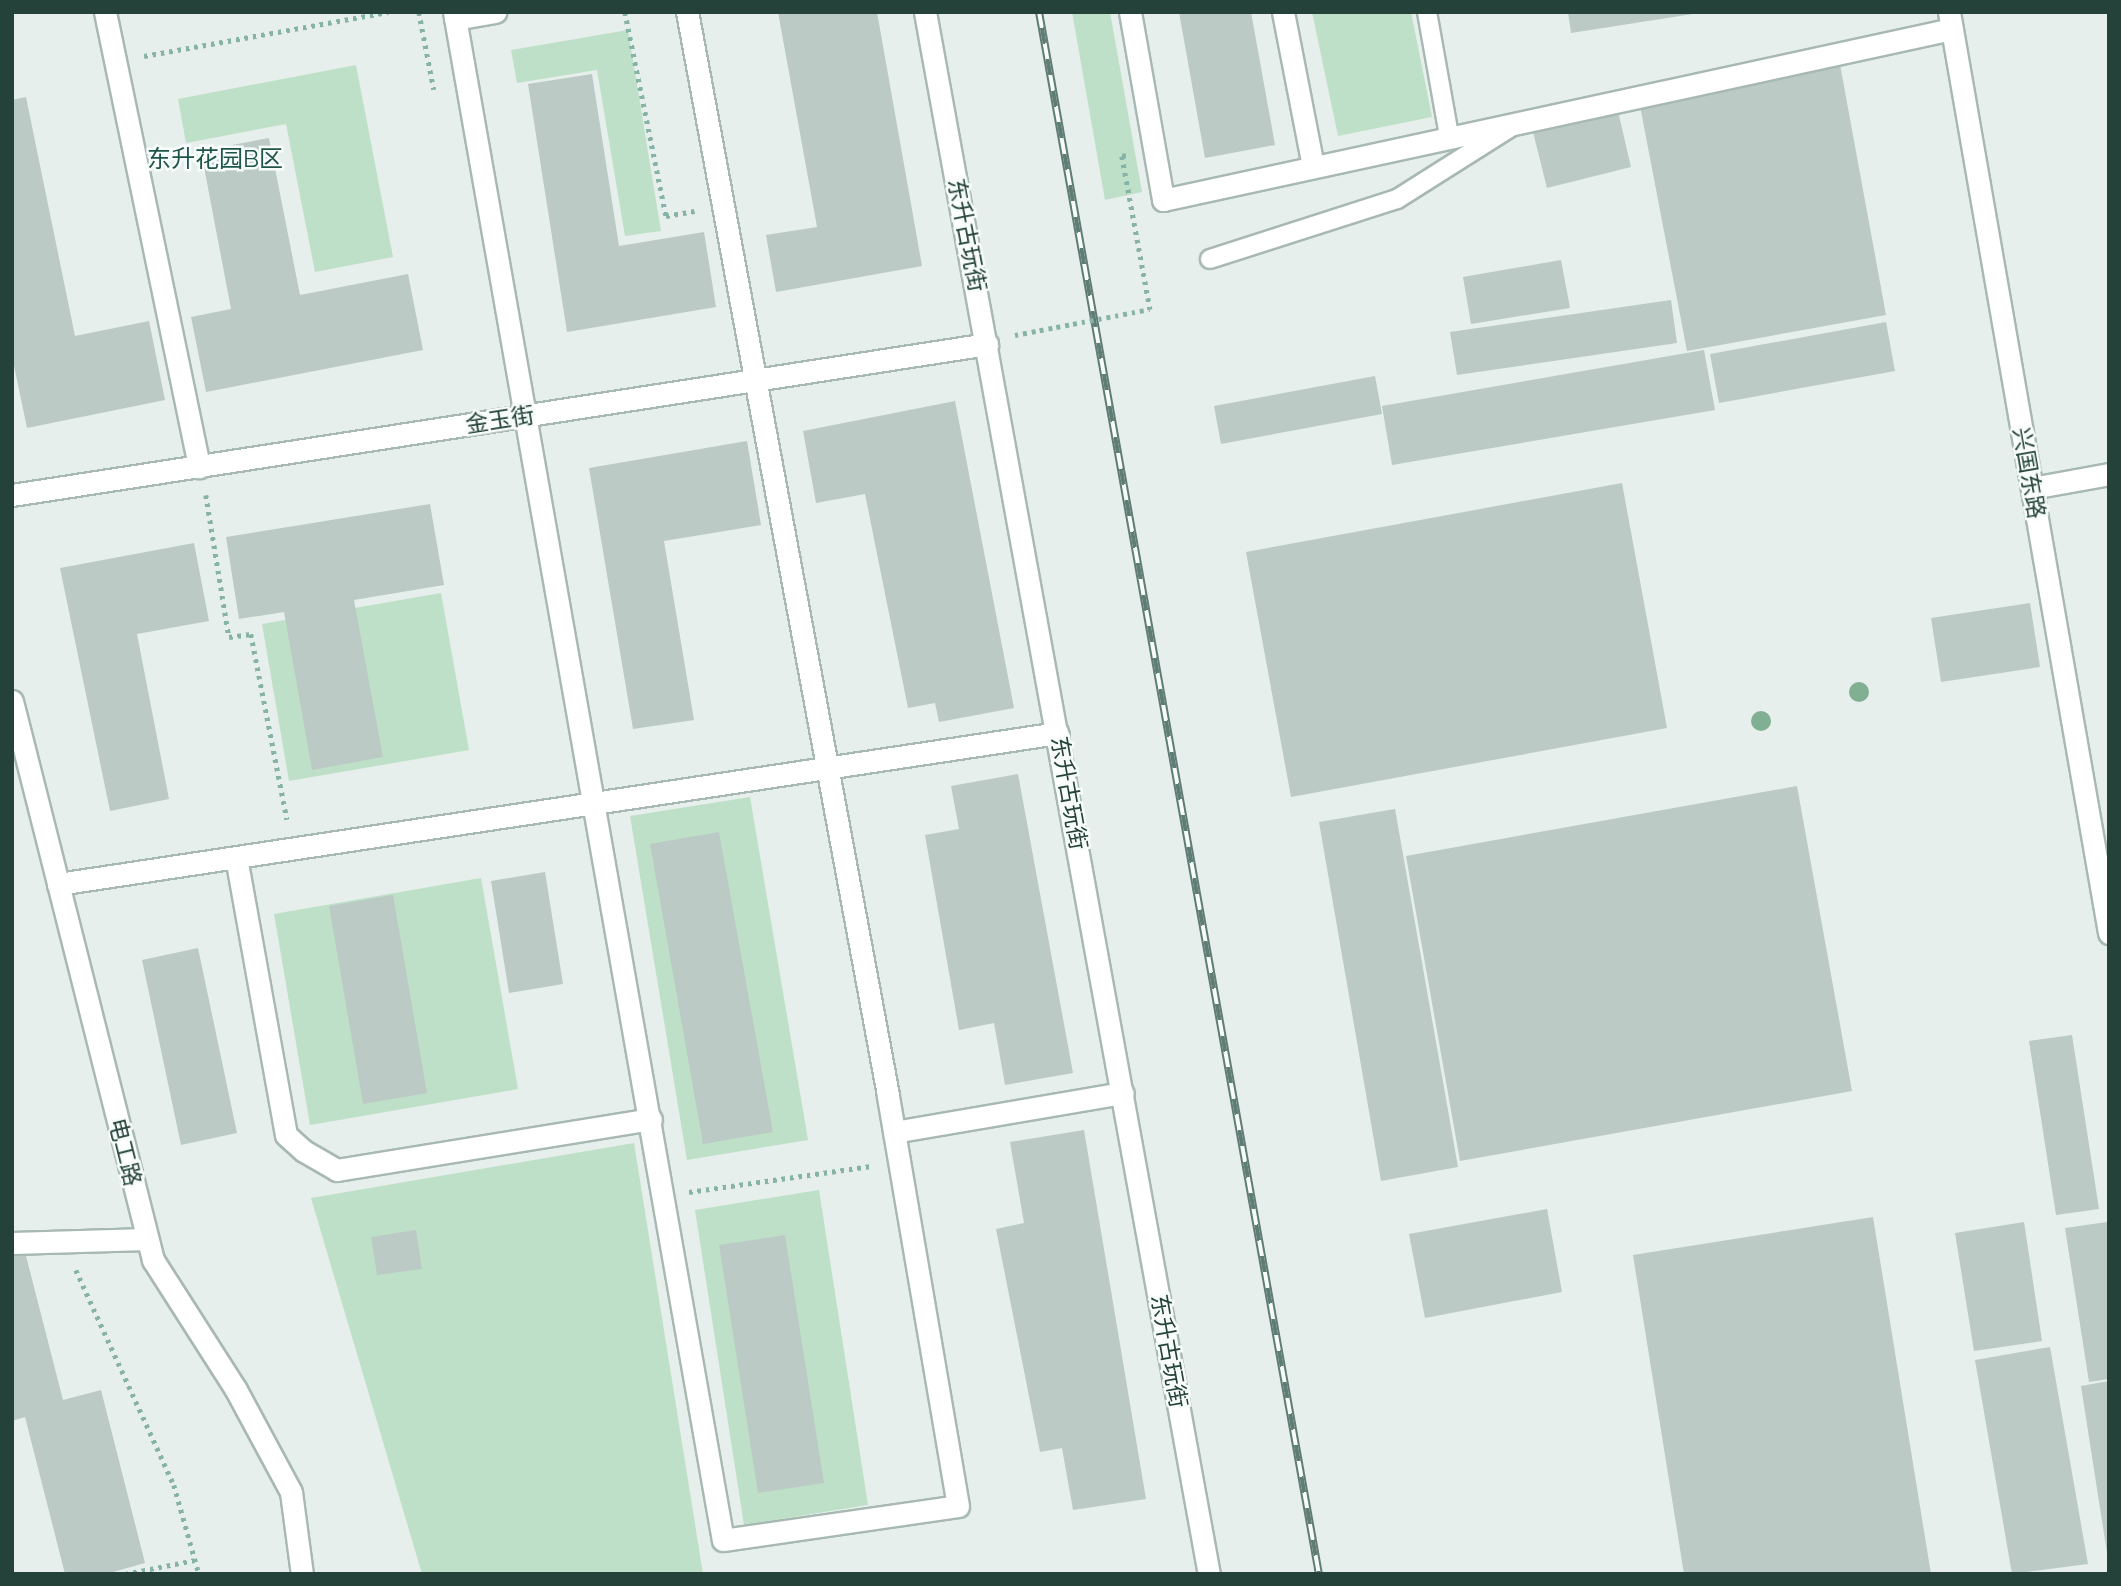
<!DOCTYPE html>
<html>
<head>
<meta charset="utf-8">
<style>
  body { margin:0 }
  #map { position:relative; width:2121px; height:1586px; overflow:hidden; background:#e6efeb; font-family:Raleway,"Noto Sans SC",sans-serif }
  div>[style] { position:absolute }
  .green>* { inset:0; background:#bfe0c8 }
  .building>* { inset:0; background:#bbcac4 }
  .path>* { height:4.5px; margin-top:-2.25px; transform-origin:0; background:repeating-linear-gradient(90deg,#86b3a5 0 3.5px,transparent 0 8.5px) }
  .roads { filter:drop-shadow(2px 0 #a8b8b2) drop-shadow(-2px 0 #a8b8b2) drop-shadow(0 2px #a8b8b2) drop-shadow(0 -2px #a8b8b2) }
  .lane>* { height:18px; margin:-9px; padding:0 9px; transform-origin:9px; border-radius:9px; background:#fff }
  .street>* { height:21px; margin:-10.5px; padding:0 10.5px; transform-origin:10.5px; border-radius:10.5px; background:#fff }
  .secondary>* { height:21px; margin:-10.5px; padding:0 10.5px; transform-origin:10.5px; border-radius:10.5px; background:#fff }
  .rail>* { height:8px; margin-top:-4px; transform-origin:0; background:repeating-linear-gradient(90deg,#f7fbf9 0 16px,#5f7d75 0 32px); box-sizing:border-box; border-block:2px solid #5f7d75 }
  .path-bridge>* { height:4.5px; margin-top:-2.25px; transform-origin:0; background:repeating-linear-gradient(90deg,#86b3a5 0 3.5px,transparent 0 8.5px) }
  .trees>* { width:20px; height:20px; margin:-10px; border-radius:50%; background:#80af93 }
  span { translate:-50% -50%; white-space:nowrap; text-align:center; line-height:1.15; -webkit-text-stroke:5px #f7fbf9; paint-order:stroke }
  .street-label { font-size:23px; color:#24423a }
  .neighbourhood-label { font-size:24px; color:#1f5548 }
  .frame { position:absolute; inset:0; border:14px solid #24423a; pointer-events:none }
</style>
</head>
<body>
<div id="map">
  <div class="green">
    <i style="clip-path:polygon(1072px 12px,1110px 12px,1142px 192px,1105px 200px)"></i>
    <i style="clip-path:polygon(1312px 12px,1411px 12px,1432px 117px,1338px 136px)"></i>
    <i style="clip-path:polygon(628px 30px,661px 231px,625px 236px,597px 70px,517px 83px,511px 50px)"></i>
    <i style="clip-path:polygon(356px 65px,393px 257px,315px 272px,286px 124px,186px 143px,178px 99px)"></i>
    <i style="clip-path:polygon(441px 593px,469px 750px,289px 781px,262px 624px)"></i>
    <i style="clip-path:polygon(750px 797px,808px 1140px,687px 1160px,630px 816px)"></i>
    <i style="clip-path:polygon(481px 878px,518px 1089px,310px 1125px,274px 914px)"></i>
    <i style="clip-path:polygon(634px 1143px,703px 1574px,422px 1574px,311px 1198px)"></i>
    <i style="clip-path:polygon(819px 1190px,868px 1505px,744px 1525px,695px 1210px)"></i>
  </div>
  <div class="building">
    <i style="clip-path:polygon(778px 12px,877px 12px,922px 266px,776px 292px,766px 235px,817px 227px)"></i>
    <i style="clip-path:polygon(1179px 12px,1251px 12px,1275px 145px,1205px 158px)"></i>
    <i style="clip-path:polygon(1568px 12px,1693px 12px,1693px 14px,1571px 33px)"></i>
    <i style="clip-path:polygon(1839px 59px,1886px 315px,1687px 351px,1640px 106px)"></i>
    <i style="clip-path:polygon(592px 74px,619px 246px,704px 232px,716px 307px,567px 332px,528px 84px)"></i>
    <i style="clip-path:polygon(26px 97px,75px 336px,149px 321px,165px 400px,27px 428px,12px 356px,12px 100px)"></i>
    <i style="clip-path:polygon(1617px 107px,1631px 167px,1547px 188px,1532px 128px)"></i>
    <i style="clip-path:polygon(269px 138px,300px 295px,408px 274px,423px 350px,206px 392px,191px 317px,231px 309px,201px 151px)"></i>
    <i style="clip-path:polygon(1561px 260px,1570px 308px,1471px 324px,1463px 277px)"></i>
    <i style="clip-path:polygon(1671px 300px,1677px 343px,1457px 375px,1450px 332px)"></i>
    <i style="clip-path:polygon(1886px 322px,1895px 371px,1719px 403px,1710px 354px)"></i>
    <i style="clip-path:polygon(1704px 350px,1715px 410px,1392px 465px,1382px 406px)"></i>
    <i style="clip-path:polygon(1375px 376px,1382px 414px,1221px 444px,1214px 406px)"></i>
    <i style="clip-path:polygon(955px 401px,1014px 708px,939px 722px,935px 703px,908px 708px,865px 494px,816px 503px,803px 431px)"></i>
    <i style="clip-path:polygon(747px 441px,761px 525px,664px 541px,694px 720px,633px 729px,589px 468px)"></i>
    <i style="clip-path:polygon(1622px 483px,1667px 728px,1291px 797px,1246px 552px)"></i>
    <i style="clip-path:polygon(430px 504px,444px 585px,354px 600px,383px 757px,312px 770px,284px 612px,239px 619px,226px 537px)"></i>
    <i style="clip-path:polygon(194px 543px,209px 621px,137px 634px,169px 799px,110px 811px,60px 568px)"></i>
    <i style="clip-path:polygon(2030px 603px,2040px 667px,1941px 682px,1931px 618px)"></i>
    <i style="clip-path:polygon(1018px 774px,1073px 1073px,1005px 1085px,994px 1023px,959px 1030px,925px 835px,959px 829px,951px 786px)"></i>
    <i style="clip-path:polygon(1797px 786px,1852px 1091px,1460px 1161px,1406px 856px)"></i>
    <i style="clip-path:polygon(1395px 809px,1458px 1167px,1381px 1181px,1319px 822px)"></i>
    <i style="clip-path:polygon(719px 832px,773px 1132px,703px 1144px,650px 844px)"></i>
    <i style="clip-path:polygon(545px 872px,563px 984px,509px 993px,491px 881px)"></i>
    <i style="clip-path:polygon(393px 895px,427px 1093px,363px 1104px,329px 906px)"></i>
    <i style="clip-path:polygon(198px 948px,237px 1133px,181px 1145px,142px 960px)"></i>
    <i style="clip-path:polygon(2072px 1035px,2099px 1209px,2056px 1215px,2029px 1041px)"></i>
    <i style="clip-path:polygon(1084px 1130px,1146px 1499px,1073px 1510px,1062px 1448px,1040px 1452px,996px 1229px,1024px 1223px,1010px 1142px)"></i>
    <i style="clip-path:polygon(1547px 1209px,1562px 1292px,1425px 1318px,1409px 1234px)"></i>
    <i style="clip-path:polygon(1873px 1217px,1931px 1574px,1684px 1574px,1633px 1255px)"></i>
    <i style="clip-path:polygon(2024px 1222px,2042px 1341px,1974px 1351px,1955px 1233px)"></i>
    <i style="clip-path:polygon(2107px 1222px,2109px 1379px,2089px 1382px,2065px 1228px)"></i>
    <i style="clip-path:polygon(416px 1230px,422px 1269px,377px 1275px,371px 1237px)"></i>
    <i style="clip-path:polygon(785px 1235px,824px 1483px,758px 1493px,719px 1245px)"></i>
    <i style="clip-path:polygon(24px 1248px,63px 1400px,101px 1390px,145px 1563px,106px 1574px,65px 1574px,25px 1417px,12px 1421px,12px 1251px)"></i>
    <i style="clip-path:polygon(2050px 1347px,2088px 1564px,2012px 1574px,1975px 1360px)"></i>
    <i style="clip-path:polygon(2109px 1381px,2109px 1553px,2107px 1553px,2081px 1386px)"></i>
  </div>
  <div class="path">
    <i style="left:419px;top:12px;width:79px;rotate:79.1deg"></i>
    <i style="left:625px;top:12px;width:208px;rotate:78.6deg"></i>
    <i style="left:666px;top:216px;width:29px;rotate:-10deg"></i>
    <i style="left:144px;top:56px;width:248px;rotate:-10.2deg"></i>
    <i style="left:1126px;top:156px;width:4px;rotate:180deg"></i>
    <i style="left:1122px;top:156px;width:156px;rotate:79.6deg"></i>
    <i style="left:206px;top:495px;width:144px;rotate:80.8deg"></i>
    <i style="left:229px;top:637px;width:22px;rotate:-8deg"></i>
    <i style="left:251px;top:634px;width:189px;rotate:79deg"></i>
    <i style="left:689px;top:1192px;width:184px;rotate:-8.1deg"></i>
    <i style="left:76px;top:1270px;width:236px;rotate:65.5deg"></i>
    <i style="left:174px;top:1485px;width:92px;rotate:74.3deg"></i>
    <i style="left:125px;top:1574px;width:71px;rotate:-11.3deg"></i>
  </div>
  <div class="roads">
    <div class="lane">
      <i style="left:1427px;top:12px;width:125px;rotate:79.9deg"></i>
      <i style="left:1210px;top:259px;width:196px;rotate:-17.8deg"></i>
      <i style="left:1397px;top:199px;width:135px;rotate:-32.3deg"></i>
    </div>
    <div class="street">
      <i style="left:105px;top:12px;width:465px;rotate:78.3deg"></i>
      <i style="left:454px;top:12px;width:1551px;rotate:80.02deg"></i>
      <i style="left:723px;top:1540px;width:237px;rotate:-8.2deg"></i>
      <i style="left:958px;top:1506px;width:417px;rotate:-99.7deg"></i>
      <i style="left:888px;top:1095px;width:1101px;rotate:-100.51deg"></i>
      <i style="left:925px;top:12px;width:1588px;rotate:79.7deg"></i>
      <i style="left:1130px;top:12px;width:191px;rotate:80deg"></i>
      <i style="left:1163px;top:200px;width:807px;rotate:-12.23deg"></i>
      <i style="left:1283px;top:12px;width:157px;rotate:79deg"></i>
      <i style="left:455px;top:19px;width:41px;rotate:-9.9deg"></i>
      <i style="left:2032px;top:488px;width:78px;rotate:-10.3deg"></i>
      <i style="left:236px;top:857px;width:282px;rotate:79.8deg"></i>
      <i style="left:286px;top:1135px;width:24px;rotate:42deg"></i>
      <i style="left:304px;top:1151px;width:38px;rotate:30deg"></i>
      <i style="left:337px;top:1170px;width:318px;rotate:-9.2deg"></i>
      <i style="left:58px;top:884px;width:1011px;rotate:-8.59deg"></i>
      <i style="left:894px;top:1132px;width:232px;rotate:-9.7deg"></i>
      <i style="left:12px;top:1243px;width:135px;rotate:-1.7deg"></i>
    </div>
    <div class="secondary">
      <i style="left:1949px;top:12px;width:935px;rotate:80.14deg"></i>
      <i style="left:12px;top:495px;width:987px;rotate:-8.8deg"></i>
      <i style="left:12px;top:701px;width:577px;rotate:75.84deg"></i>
      <i style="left:153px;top:1260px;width:152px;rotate:57.4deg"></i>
      <i style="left:235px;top:1388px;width:118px;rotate:61.7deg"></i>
      <i style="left:291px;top:1492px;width:83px;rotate:82.4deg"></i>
    </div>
  </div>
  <div class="rail">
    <i style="left:1039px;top:12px;width:1587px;rotate:79.84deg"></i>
  </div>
  <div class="path-bridge">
    <i style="left:1015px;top:335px;width:137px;rotate:-10.9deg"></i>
  </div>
  <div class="trees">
    <i style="left:1859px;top:692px"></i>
    <i style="left:1761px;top:721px"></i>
  </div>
  <div class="street-label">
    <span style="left:967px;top:235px;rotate:79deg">东升古玩街</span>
    <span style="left:500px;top:420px;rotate:-9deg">金玉街</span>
    <span style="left:2029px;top:473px;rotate:80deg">兴国东路</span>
    <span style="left:1069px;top:793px;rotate:80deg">东升古玩街</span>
    <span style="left:125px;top:1152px;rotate:76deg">电工路</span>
    <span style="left:1169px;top:1351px;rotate:80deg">东升古玩街</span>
  </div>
  <div class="neighbourhood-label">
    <span style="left:215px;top:159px">东升花园B区</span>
  </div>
  <div class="frame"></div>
</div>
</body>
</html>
